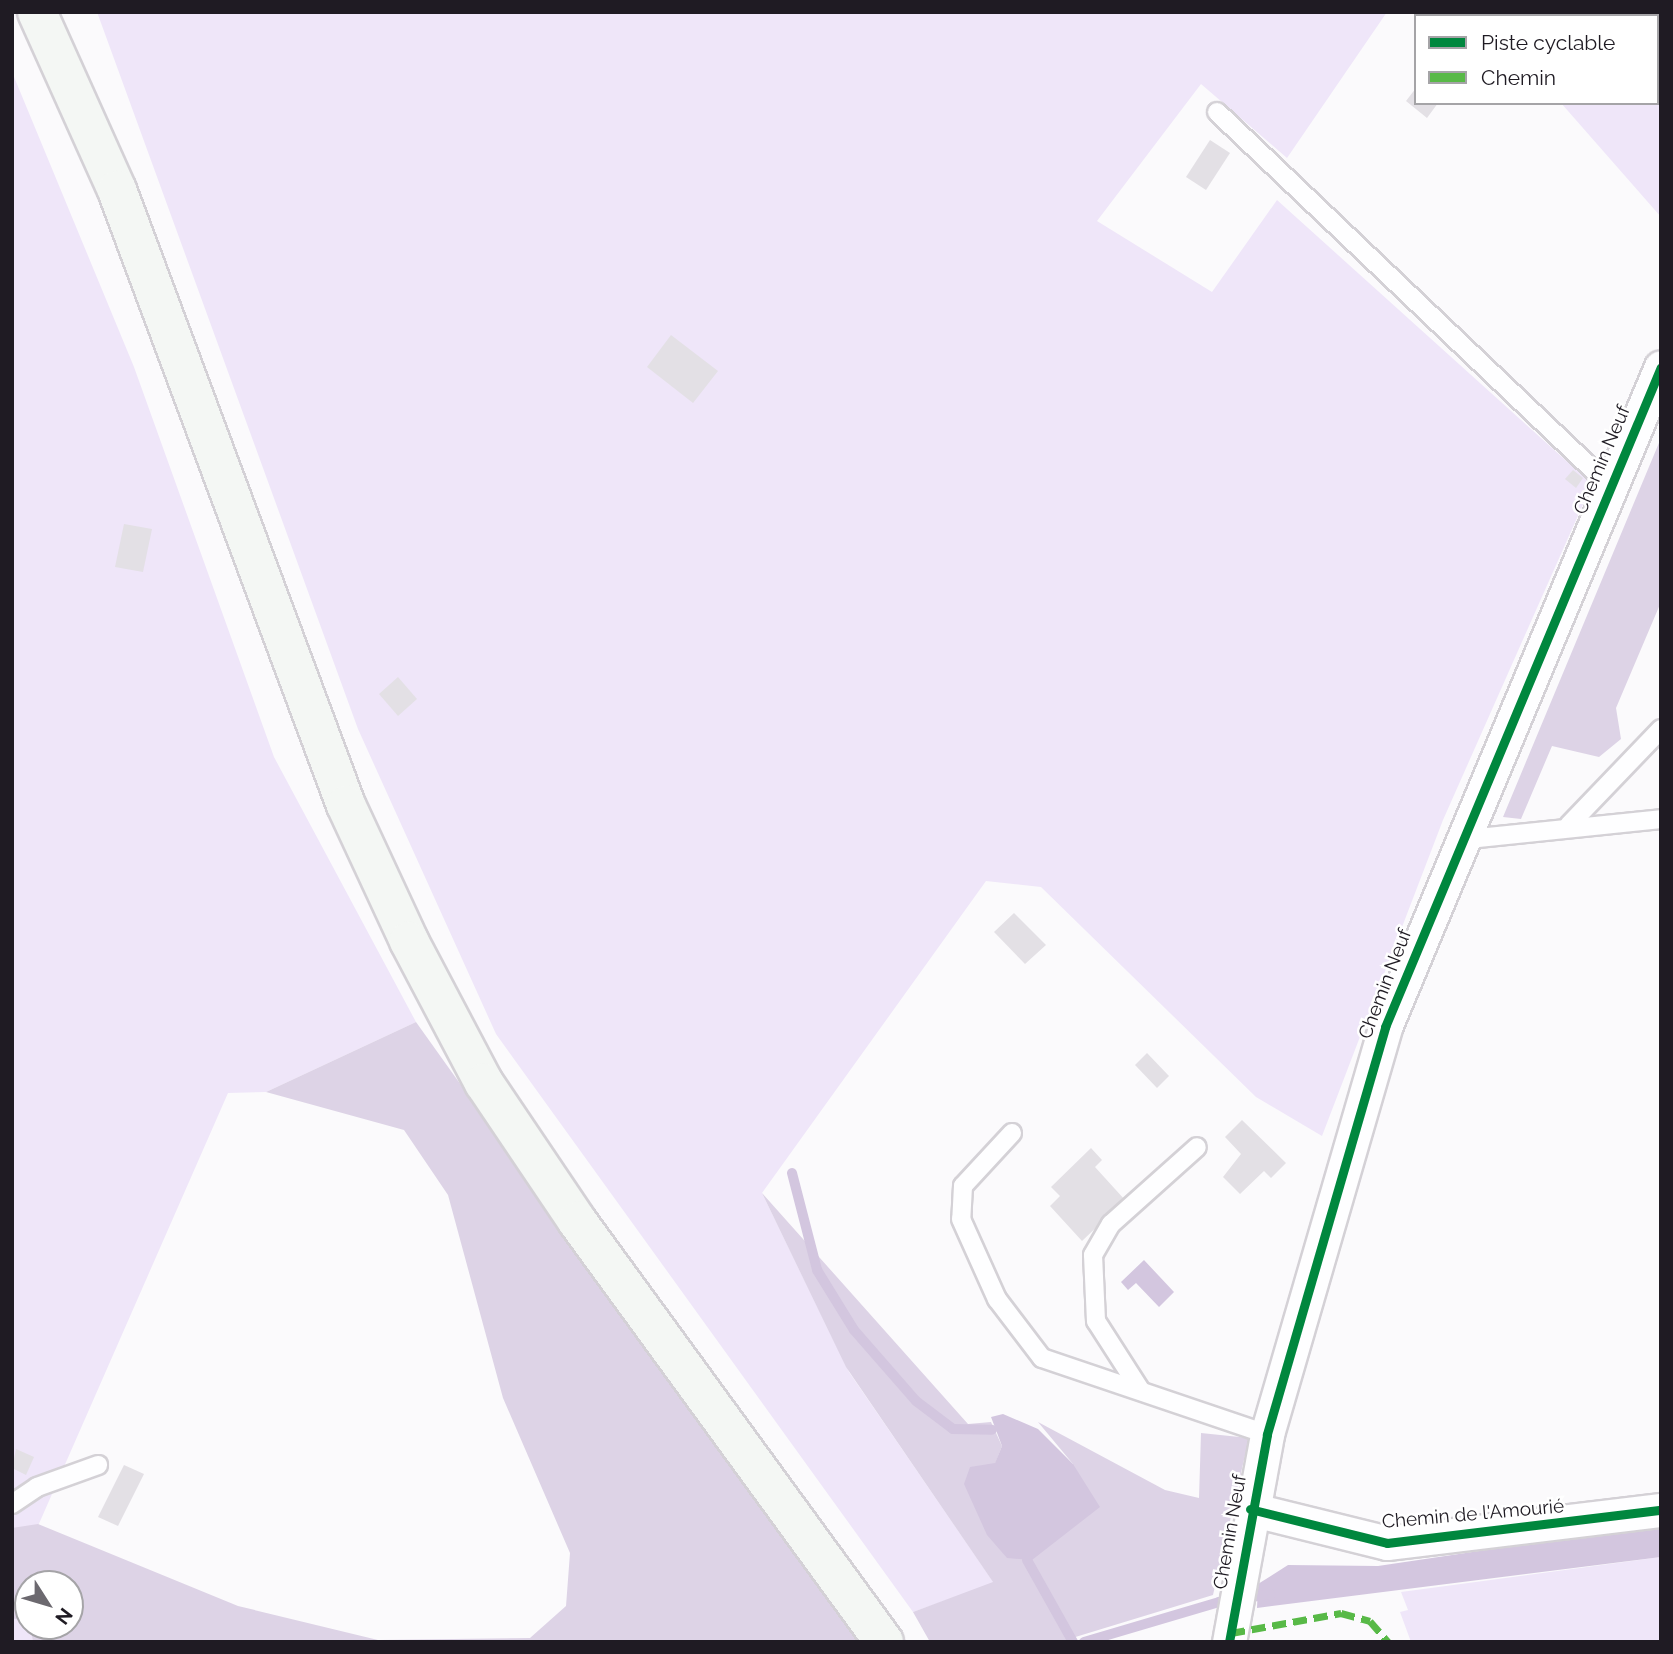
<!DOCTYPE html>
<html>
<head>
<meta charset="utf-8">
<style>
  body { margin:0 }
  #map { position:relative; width:1673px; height:1654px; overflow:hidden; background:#fbfafc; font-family:Raleway,sans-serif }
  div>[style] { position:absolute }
  .green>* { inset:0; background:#efe6f9 }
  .forest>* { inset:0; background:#ddd3e6 }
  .water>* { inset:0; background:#d3c6df }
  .stream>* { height:10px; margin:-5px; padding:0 5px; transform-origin:5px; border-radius:5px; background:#d3c6df }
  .building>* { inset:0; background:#e3e0e5 }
  .roads { filter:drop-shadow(2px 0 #d4d1d6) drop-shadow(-2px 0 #d4d1d6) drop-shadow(0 2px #d4d1d6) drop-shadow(0 -2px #d4d1d6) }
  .service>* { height:18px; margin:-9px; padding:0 9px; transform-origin:9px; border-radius:9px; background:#fefeff }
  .minor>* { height:33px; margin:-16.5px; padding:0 16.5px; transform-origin:16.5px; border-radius:16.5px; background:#fefeff }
  .secondary>* { height:38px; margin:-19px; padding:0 19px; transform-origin:19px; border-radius:19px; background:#f4f7f4 }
  .quiet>* { height:7px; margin-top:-3.5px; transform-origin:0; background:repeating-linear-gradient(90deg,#58b947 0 14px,transparent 0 21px) }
  .cycleway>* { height:9px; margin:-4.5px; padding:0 4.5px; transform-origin:4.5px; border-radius:4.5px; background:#00873e }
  span { translate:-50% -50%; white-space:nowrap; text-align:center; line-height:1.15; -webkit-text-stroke:5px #fff; paint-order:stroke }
  .street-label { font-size:19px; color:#1f1b23 }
  .frame { position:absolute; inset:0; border:14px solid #1f1b23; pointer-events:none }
  .legend { position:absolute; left:1414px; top:14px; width:245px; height:91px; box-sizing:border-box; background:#fff; border:2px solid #a5a4a7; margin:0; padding:9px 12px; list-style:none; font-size:21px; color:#1f1b23 }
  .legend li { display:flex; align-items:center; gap:14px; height:35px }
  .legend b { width:35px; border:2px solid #a5a4a7 }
  .north { position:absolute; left:14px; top:1570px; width:70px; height:70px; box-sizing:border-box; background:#fff; border:2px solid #a5a4a7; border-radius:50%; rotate:127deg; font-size:19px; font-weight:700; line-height:28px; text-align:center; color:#1f1b23 }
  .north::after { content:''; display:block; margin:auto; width:24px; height:32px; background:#6c696f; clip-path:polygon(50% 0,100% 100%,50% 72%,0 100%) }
</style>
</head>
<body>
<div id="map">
  <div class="green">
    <i style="clip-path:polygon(97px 12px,1387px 12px,1287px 158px,1201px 84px,1097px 221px,1212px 292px,1277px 200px,1592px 484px,1443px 820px,1322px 1136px,1256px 1097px,1041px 887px,986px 881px,762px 1193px,849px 1372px,994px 1583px,913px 1612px,496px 1034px,358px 729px)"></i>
    <i style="clip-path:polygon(1487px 12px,1661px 12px,1661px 217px,1561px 103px,1657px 103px,1657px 16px)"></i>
    <i style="clip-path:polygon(12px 72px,134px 367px,274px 757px,416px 1022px,266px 1092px,228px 1093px,20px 1567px,33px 1642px,12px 1642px)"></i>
    <i style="clip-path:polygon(1661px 1557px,1661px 1642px,1411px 1642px,1400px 1612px,1408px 1610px,1401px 1592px)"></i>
  </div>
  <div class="forest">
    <i style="clip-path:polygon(1661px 438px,1661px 602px,1616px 708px,1621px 739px,1599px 757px,1552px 746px,1521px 819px,1503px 817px)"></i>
    <i style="clip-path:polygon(416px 1022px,858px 1642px,33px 1642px,30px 1626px,70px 1626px,70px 1584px,28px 1584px,28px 1622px,12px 1618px,12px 1528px,38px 1524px,238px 1606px,378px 1640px,530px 1638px,566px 1606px,570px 1553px,503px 1398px,448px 1195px,404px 1130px,266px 1092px)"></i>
    <i style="clip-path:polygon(762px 1193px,968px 1424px,991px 1422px,1002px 1446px,995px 1464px,981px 1464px,1073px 1464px,1038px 1422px,1165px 1490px,1199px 1498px,1201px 1433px,1249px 1438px,1213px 1595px,1059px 1642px,930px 1642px,913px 1612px,993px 1582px,846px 1367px)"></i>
  </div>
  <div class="water">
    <i style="clip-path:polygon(1144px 1260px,1174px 1292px,1159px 1307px,1136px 1283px,1128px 1290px,1121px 1282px)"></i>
    <i style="clip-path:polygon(1003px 1414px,1038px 1429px,1073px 1464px,1100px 1507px,1032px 1560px,1007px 1558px,987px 1535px,964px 1484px,970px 1467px,995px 1463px,1002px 1446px,991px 1417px)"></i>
    <i style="clip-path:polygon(1661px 1524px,1661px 1557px,1257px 1608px,1258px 1584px,1288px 1565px,1378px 1566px)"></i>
  </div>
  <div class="stream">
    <i style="left:792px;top:1173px;width:100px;rotate:75.5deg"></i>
    <i style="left:817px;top:1270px;width:70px;rotate:58.3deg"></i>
    <i style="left:854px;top:1330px;width:94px;rotate:48.9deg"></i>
    <i style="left:916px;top:1401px;width:46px;rotate:37.1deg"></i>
    <i style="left:953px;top:1429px;width:39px;rotate:1deg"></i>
    <i style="left:1027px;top:1560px;width:94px;rotate:60.7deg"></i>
    <i style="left:1084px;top:1642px;width:141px;rotate:-16.5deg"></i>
    <i style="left:1219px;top:1602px;width:52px;rotate:-8.9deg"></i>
  </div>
  <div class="building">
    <i style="clip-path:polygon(1416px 88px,1416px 103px,1438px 103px,1427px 118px,1406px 101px)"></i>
    <i style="clip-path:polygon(1210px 140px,1230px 153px,1206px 190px,1186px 177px)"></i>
    <i style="clip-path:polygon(671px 335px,718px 371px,693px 403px,647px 367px)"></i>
    <i style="clip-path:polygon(1573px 470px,1583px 478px,1576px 488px,1565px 479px)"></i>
    <i style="clip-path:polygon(124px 524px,152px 529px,143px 572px,115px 567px)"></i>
    <i style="clip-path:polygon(398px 677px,417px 699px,398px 716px,379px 694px)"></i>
    <i style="clip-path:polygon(1014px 913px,1046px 945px,1025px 964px,994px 932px)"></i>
    <i style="clip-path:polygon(1147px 1053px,1169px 1076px,1157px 1088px,1135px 1065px)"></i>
    <i style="clip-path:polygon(1242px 1120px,1286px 1163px,1271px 1178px,1264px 1171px,1240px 1194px,1223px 1177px,1241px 1154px,1225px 1137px)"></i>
    <i style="clip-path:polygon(1091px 1148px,1102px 1160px,1095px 1167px,1125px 1200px,1082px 1241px,1050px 1206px,1060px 1196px,1051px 1187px)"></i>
    <i style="clip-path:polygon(16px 1449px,34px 1457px,26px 1475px,12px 1468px)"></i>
    <i style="clip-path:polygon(124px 1465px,144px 1474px,118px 1526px,98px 1517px)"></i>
  </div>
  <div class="roads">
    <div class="service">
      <i style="left:1217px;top:112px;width:543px;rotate:43.58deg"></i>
      <i style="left:1569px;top:825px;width:133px;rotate:-46.2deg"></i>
      <i style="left:1459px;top:840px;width:203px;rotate:-5.9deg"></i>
      <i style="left:1012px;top:1133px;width:72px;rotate:132.8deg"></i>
      <i style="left:963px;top:1186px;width:33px;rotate:93deg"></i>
      <i style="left:961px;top:1219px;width:88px;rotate:65.8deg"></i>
      <i style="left:997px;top:1299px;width:74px;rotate:52.7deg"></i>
      <i style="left:1042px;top:1358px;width:237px;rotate:18.7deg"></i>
      <i style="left:1141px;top:1391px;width:83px;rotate:-122.7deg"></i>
      <i style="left:1096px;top:1321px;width:66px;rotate:-92.6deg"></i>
      <i style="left:1093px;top:1255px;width:36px;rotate:-60deg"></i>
      <i style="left:1111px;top:1224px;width:115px;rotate:-41.8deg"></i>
      <i style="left:12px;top:1504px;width:30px;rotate:-34deg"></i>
      <i style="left:37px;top:1487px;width:65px;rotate:-19.8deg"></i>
    </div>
    <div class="minor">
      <i style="left:1250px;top:1509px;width:141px;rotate:13.9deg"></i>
      <i style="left:1387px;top:1543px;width:276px;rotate:-6.9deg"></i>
      <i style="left:1229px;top:1642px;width:211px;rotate:-79.6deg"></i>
      <i style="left:1267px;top:1434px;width:424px;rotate:-73.8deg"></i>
      <i style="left:1385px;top:1027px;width:715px;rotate:-67.31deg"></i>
    </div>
    <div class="secondary">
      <i style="left:37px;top:12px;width:195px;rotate:65.8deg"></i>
      <i style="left:117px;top:190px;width:656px;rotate:69.58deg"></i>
      <i style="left:346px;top:805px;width:150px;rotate:65.1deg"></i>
      <i style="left:409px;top:941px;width:161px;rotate:62.2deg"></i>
      <i style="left:484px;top:1083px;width:166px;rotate:56deg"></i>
      <i style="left:577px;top:1221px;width:521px;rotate:53.9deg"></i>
    </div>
  </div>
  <div class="quiet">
    <i style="left:1231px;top:1633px;width:112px;rotate:-10.3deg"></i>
    <i style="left:1341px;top:1613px;width:30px;rotate:15deg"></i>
    <i style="left:1370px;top:1621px;width:28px;rotate:49deg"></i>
  </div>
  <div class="cycleway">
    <i style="left:1250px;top:1509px;width:141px;rotate:13.9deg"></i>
    <i style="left:1387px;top:1543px;width:276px;rotate:-6.9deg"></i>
    <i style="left:1229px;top:1642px;width:211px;rotate:-79.6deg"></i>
    <i style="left:1267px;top:1434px;width:424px;rotate:-73.8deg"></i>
    <i style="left:1385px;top:1027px;width:715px;rotate:-67.31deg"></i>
  </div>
  <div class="street-label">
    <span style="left:1602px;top:460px;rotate:-67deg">Chemin Neuf</span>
    <span style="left:1385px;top:984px;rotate:-69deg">Chemin Neuf</span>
    <span style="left:1473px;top:1514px;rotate:-5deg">Chemin de l'Amourié</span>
    <span style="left:1230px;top:1532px;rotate:-80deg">Chemin Neuf</span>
  </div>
  <div class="frame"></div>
  <ul class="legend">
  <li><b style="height:9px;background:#00873e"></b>Piste cyclable</li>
  <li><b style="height:9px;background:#58b947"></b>Chemin</li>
  </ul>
  <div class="north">N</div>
</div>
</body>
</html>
